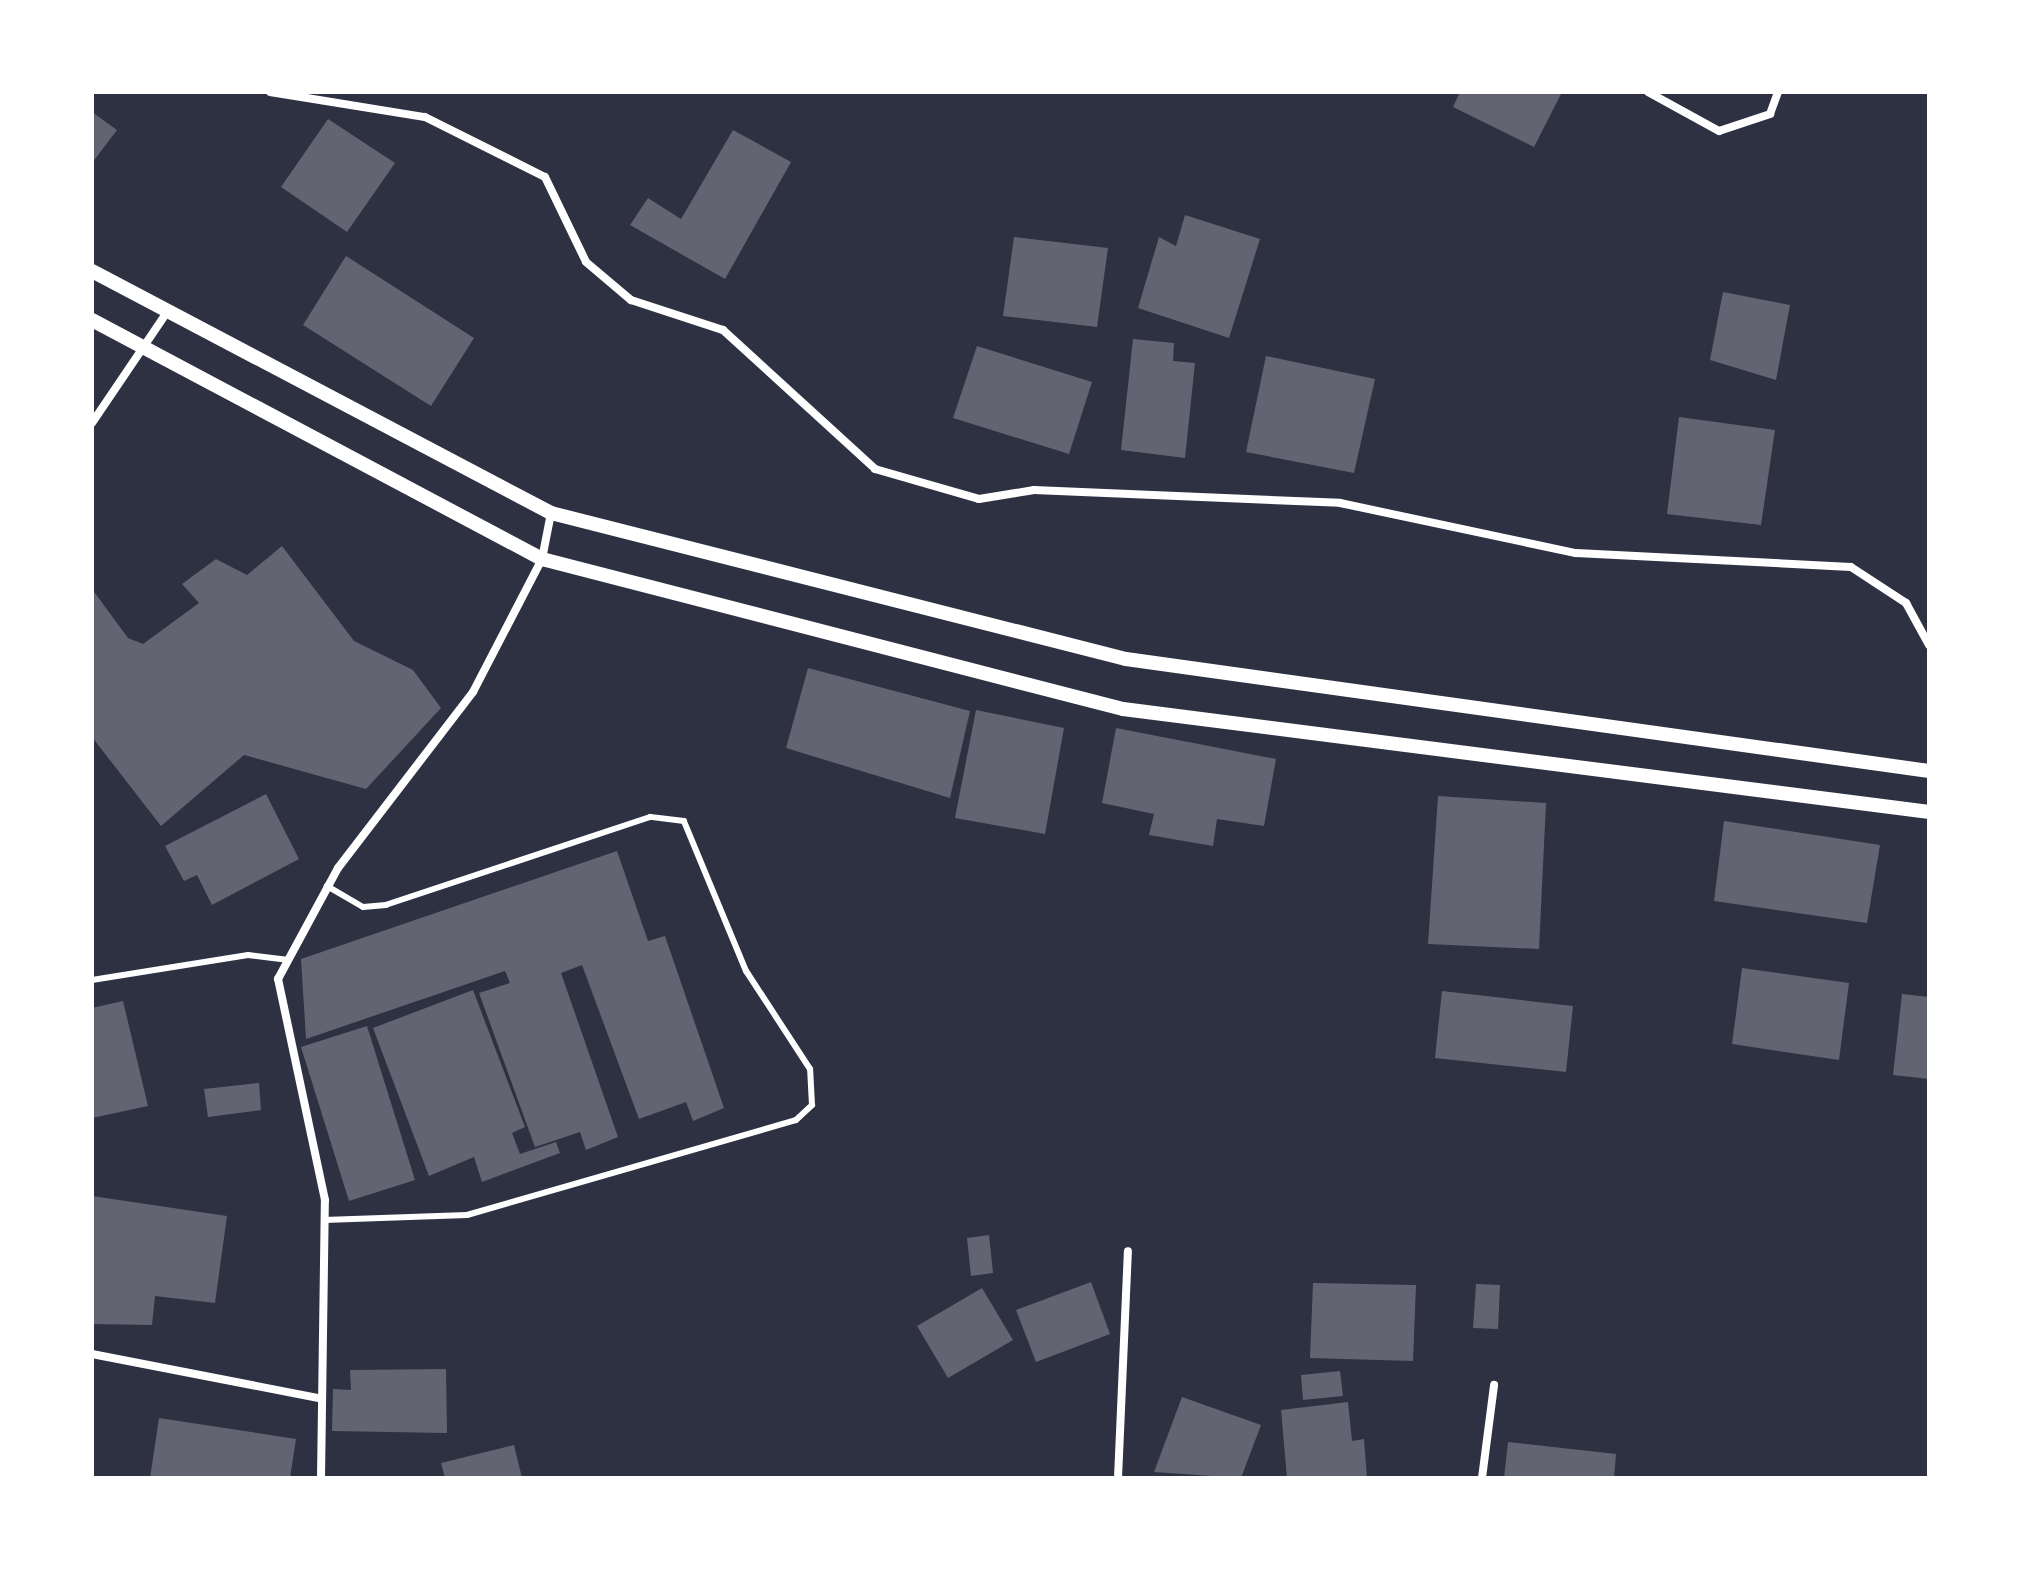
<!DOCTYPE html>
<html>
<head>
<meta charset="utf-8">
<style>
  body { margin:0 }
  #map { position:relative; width:2021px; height:1570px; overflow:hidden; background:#2d3142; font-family:Spectral,serif }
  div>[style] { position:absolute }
  .building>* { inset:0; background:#626471 }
  .service>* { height:6px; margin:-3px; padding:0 3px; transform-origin:3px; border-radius:3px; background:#fff }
  .minor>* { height:8px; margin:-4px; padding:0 4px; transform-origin:4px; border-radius:4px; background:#fff }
  .tertiary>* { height:14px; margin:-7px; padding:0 7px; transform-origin:7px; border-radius:7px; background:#fff }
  span { translate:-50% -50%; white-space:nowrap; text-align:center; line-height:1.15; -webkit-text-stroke:7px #fff; paint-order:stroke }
  .frame { position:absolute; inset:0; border:94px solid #fff; pointer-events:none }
</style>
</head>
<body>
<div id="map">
  <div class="building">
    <i style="clip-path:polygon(1460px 92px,1562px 92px,1534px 147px,1453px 107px)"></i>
    <i style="clip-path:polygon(92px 112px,117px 130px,92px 163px)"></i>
    <i style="clip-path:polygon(328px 119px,395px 163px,347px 232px,281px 187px)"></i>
    <i style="clip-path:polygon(733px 130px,791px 162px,725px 279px,630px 225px,648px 198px,681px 219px)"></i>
    <i style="clip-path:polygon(1185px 215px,1260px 239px,1229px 338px,1138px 308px,1159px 237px,1176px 246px)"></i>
    <i style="clip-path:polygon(1014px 237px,1108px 248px,1097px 327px,1003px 316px)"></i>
    <i style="clip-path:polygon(346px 256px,474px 338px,431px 406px,303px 325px)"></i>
    <i style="clip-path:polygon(1723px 292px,1790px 305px,1776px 380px,1710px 360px)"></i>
    <i style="clip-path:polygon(1133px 339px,1174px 343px,1173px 361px,1195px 363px,1185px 458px,1121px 450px)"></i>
    <i style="clip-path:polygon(977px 346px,1092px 382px,1069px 454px,953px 418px)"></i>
    <i style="clip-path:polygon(1266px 356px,1375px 379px,1354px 473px,1246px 452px)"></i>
    <i style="clip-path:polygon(1679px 417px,1775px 430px,1761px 525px,1667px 514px)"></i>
    <i style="clip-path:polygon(282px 546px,354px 641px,413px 670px,441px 708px,366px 789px,244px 755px,161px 826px,92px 737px,92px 589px,128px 638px,143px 644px,199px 603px,182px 584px,216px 559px,247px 575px)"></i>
    <i style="clip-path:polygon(808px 668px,970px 711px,950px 798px,786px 748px)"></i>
    <i style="clip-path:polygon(976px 710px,1064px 728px,1045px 834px,955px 818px)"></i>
    <i style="clip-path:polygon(1116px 728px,1276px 759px,1264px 826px,1217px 819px,1213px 846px,1149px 835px,1154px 814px,1102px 803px)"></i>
    <i style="clip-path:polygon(266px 794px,299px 859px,212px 905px,197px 875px,184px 881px,165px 846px)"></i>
    <i style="clip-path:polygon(1438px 796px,1546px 803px,1539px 949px,1428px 944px)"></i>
    <i style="clip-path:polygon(1724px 821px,1880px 845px,1867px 923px,1714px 901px)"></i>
    <i style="clip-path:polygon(617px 851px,648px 941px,665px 936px,724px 1108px,693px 1121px,686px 1102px,639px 1119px,582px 965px,561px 973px,618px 1137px,586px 1150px,580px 1132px,535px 1147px,479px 993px,510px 983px,505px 971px,306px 1039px,301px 959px)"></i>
    <i style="clip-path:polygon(1742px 968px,1849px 983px,1839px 1060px,1732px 1044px)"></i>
    <i style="clip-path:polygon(473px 990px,525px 1127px,512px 1133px,520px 1154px,556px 1142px,560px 1153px,482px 1182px,474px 1157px,429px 1176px,373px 1028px)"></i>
    <i style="clip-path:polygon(1442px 991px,1573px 1006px,1566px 1072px,1435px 1058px)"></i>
    <i style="clip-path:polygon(1902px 994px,1929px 997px,1929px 1079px,1893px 1075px)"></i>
    <i style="clip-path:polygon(123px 1001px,148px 1106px,92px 1118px,92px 1008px)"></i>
    <i style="clip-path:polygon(367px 1026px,415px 1180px,349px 1201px,301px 1047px)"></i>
    <i style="clip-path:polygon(259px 1083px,261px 1110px,208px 1117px,204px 1089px)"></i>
    <i style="clip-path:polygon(92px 1196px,227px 1216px,215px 1303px,155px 1296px,152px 1325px,92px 1324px)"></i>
    <i style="clip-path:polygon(989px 1235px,993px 1273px,971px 1276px,967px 1238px)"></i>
    <i style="clip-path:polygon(1091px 1282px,1110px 1334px,1036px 1362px,1016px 1310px)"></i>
    <i style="clip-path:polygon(1313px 1283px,1416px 1285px,1413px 1361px,1310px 1358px)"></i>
    <i style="clip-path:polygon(1476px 1284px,1500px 1285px,1498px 1329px,1473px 1328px)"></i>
    <i style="clip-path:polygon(982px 1288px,1013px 1340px,948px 1378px,917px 1326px)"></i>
    <i style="clip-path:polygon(446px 1369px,447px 1433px,332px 1431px,333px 1389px,351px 1390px,350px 1370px)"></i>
    <i style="clip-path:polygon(1340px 1371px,1343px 1396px,1303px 1400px,1301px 1375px)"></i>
    <i style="clip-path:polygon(1182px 1397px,1261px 1425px,1241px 1478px,1154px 1472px)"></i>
    <i style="clip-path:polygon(1348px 1402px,1352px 1441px,1364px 1439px,1367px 1478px,1287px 1478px,1281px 1410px)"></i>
    <i style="clip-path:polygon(159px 1418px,296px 1439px,290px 1478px,150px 1478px)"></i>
    <i style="clip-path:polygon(1508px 1442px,1616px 1454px,1614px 1478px,1504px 1478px)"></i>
    <i style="clip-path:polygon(514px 1445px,522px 1478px,445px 1478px,441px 1463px)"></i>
  </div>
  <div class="service">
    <i style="left:92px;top:980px;width:158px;rotate:-9.1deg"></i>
    <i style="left:248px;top:955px;width:39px;rotate:7deg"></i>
    <i style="left:324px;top:1220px;width:143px;rotate:-2deg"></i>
    <i style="left:467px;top:1215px;width:342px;rotate:-16.1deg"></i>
    <i style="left:796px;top:1120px;width:22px;rotate:-43deg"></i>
    <i style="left:812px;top:1105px;width:36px;rotate:-93deg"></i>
    <i style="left:810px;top:1069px;width:117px;rotate:-123.1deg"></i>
    <i style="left:746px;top:971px;width:162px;rotate:-112.5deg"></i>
    <i style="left:684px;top:821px;width:34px;rotate:-173deg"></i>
    <i style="left:650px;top:817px;width:278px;rotate:161.6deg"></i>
    <i style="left:386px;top:905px;width:23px;rotate:175deg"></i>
    <i style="left:363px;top:907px;width:42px;rotate:-149.7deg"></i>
  </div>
  <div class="minor">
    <i style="left:270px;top:92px;width:157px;rotate:9.2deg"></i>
    <i style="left:425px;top:117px;width:134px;rotate:26.6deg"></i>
    <i style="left:545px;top:177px;width:94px;rotate:64.2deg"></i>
    <i style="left:586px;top:262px;width:59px;rotate:40.2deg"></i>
    <i style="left:631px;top:300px;width:97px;rotate:18.1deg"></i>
    <i style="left:723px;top:330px;width:206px;rotate:42.4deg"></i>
    <i style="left:875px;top:469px;width:108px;rotate:16.1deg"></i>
    <i style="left:979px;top:499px;width:56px;rotate:-9.3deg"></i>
    <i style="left:1034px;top:490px;width:306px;rotate:2.4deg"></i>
    <i style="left:1340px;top:503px;width:241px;rotate:12deg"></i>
    <i style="left:1576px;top:553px;width:275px;rotate:2.9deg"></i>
    <i style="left:1851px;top:567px;width:66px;rotate:33.2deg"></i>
    <i style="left:1906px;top:603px;width:48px;rotate:61.3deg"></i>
    <i style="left:1648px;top:92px;width:81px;rotate:28.8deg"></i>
    <i style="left:1719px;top:131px;width:54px;rotate:-18.4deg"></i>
    <i style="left:1770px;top:114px;width:23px;rotate:-70deg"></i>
    <i style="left:92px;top:423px;width:130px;rotate:-55.9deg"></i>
    <i style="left:92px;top:1354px;width:231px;rotate:11deg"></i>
    <i style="left:321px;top:1478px;width:278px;rotate:-89.2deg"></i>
    <i style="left:325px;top:1200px;width:226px;rotate:-102deg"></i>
    <i style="left:278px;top:979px;width:126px;rotate:-61.6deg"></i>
    <i style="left:338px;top:868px;width:222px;rotate:-52.5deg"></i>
    <i style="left:473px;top:692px;width:150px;rotate:-62.6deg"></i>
    <i style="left:542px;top:559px;width:47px;rotate:-78.9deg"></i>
    <i style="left:1118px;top:1478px;width:227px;rotate:-87.5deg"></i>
    <i style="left:1482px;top:1478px;width:94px;rotate:-82.6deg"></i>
  </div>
  <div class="tertiary">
    <i style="left:92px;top:271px;width:519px;rotate:27.8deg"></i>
    <i style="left:551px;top:513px;width:593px;rotate:14.25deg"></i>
    <i style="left:1126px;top:659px;width:811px;rotate:7.94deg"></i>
    <i style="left:92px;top:320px;width:510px;rotate:27.97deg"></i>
    <i style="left:542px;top:559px;width:600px;rotate:14.48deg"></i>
    <i style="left:1123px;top:709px;width:813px;rotate:7.28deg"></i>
  </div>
  <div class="frame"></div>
</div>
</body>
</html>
